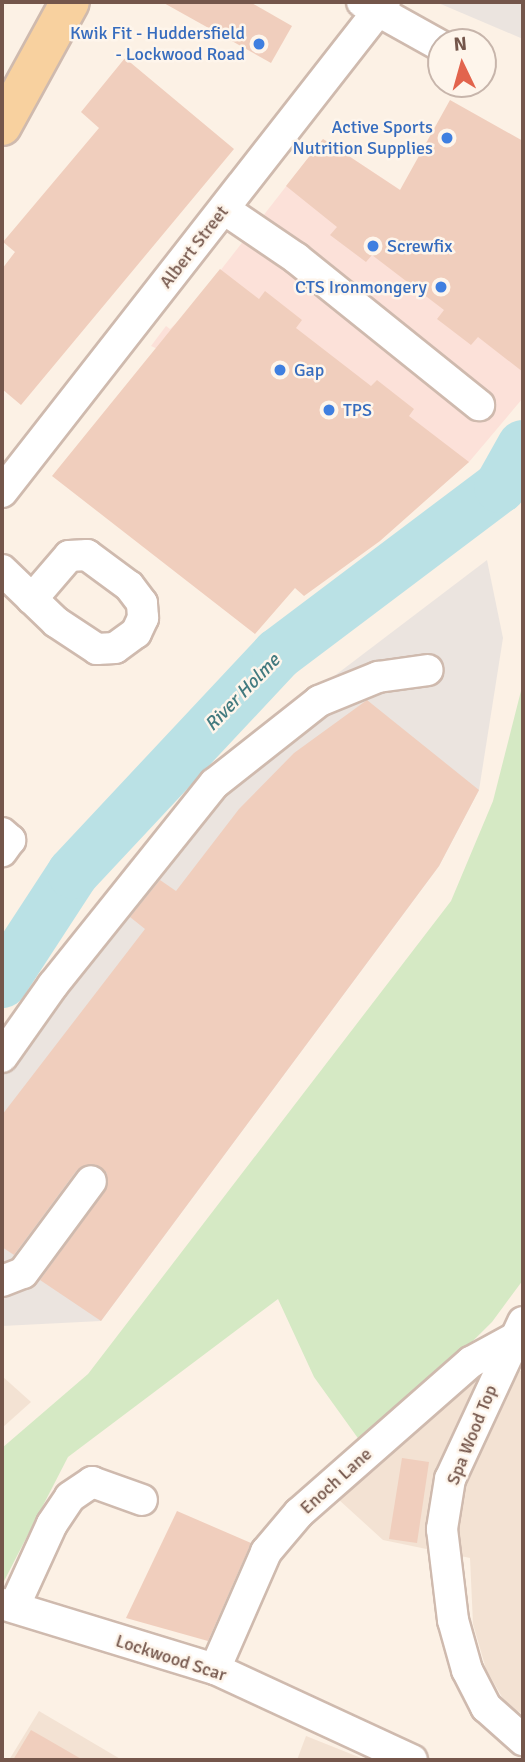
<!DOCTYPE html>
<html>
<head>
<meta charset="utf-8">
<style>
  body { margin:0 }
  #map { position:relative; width:525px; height:1762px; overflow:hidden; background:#fcf1e5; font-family:Signika,sans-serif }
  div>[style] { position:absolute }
  .residential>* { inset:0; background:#f3e2d3 }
  .commercial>* { inset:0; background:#fce1d9 }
  .industrial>* { inset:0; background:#ebe4df }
  .green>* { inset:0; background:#d5e9c4 }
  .river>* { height:52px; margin:-26px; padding:0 26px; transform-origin:26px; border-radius:26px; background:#bae1e5 }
  .building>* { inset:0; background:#f0cebd }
  .roads { filter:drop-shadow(2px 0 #cfbaae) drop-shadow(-2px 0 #cfbaae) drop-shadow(0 2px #cfbaae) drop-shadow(0 -2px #cfbaae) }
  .minor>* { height:30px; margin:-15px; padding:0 15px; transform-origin:15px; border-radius:15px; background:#fff }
  .major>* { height:38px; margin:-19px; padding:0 19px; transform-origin:19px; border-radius:19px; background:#f8d19f }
  .dots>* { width:19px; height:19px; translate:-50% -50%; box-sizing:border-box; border:4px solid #fef5eb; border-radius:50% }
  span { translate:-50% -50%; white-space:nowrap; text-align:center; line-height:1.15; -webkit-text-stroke:5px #fef5eb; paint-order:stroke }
  .shop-label { font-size:18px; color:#366cbe }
  .right { translate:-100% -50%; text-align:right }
  .left { translate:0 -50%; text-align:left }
  .street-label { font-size:18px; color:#74564b }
  .water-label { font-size:19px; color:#427a7f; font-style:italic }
  .frame { position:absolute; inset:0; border:4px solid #74564b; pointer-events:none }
  .north { position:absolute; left:427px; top:28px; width:70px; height:70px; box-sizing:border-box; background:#fef5eb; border:2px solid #c7b5ab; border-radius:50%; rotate:355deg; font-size:19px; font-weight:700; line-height:28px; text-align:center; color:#74564b }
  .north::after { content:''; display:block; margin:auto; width:24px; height:32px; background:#e2644d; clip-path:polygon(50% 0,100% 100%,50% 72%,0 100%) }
</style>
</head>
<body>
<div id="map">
  <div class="residential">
    <i style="clip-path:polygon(476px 1367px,523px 1371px,523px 1714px,507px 1706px,486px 1669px,473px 1624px,470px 1558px,383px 1540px,338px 1499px)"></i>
    <i style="clip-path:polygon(2px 1376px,31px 1402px,2px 1428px)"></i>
    <i style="clip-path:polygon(39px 1711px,122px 1760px,9px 1760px)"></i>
    <i style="clip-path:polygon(306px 1736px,366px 1760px,297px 1760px)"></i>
  </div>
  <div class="commercial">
    <i style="clip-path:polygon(323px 139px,523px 271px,523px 398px,469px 462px,403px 519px,188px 363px,151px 346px,166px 326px,170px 329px,188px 312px)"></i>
  </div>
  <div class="industrial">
    <i style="clip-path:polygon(436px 2px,523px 2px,523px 39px)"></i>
    <i style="clip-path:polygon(487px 560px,503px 638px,479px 790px,439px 866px,101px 1321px,2px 1326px,2px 1032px,128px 862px,225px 759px)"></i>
  </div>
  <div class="green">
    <i style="clip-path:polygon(523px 683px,523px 1280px,492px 1322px,365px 1448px,314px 1377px,278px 1299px,68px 1457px,2px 1585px,2px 1448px,88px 1374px,451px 901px,493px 801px)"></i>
  </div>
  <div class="river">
    <i style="left:2px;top:982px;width:130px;rotate:-56.9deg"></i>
    <i style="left:73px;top:873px;width:300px;rotate:-46.9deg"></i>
    <i style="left:278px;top:654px;width:278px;rotate:-37deg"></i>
    <i style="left:500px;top:487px;width:47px;rotate:-60.7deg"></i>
  </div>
  <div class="building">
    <i style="clip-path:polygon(162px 2px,250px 2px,292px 26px,271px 63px)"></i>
    <i style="clip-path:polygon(125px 58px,234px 149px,21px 405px,2px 389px,2px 269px,15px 252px,3px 242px,99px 128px,81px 112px)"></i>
    <i style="clip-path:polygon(450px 100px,523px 141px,523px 372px,478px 337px,471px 345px,437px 319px,444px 310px,372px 255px,366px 262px,330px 235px,337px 227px,286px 186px,323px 139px,400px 190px)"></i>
    <i style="clip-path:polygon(220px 269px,259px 299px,265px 291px,302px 320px,296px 328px,371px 386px,377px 380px,414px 409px,409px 416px,469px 462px,380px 541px,304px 596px,295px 588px,255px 634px,52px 476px)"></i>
    <i style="clip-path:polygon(367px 700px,479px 790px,439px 866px,101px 1321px,40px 1280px,105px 1191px,107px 1173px,92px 1164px,77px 1170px,14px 1255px,2px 1247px,2px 1115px,145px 929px,130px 917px,160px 880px,176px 891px,239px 809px,294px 753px)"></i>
    <i style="clip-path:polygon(402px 1458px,429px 1462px,417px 1543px,389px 1539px)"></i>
    <i style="clip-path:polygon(177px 1511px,251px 1543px,208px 1641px,126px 1618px)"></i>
    <i style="clip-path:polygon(31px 1730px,45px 1738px,83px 1760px,13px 1760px)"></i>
  </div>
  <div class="roads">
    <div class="minor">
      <i style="left:362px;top:2px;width:90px;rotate:29.1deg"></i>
      <i style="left:224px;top:209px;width:87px;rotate:34.2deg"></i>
      <i style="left:296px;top:258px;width:235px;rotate:38.8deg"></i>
      <i style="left:2px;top:492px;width:622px;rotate:-51.99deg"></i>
      <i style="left:2px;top:570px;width:75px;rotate:43.9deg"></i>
      <i style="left:56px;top:622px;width:49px;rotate:33.4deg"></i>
      <i style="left:97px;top:649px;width:18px;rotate:-3deg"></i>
      <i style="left:115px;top:648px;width:26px;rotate:-36deg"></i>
      <i style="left:136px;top:633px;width:17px;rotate:-65deg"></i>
      <i style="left:143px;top:618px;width:15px;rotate:-94deg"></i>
      <i style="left:142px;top:603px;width:21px;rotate:-127deg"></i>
      <i style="left:129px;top:586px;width:52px;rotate:-143.6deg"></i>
      <i style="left:87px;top:555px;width:18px;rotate:177deg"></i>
      <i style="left:69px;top:556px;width:57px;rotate:130.7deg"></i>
      <i style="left:2px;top:833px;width:11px;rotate:41deg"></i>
      <i style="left:10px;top:840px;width:14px;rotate:126deg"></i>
      <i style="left:2px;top:1057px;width:88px;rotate:-54.7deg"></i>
      <i style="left:53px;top:985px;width:258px;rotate:-51.3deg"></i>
      <i style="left:214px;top:784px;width:134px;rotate:-38.3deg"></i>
      <i style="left:319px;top:701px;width:64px;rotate:-22.1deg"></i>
      <i style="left:378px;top:677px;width:50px;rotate:-8deg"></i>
      <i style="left:2px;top:1281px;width:22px;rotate:-21deg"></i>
      <i style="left:23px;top:1273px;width:114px;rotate:-53.5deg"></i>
      <i style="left:523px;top:1322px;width:173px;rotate:114.9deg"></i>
      <i style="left:450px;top:1479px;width:51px;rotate:99.1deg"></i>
      <i style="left:442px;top:1529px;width:92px;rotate:83.1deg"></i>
      <i style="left:453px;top:1620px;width:52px;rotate:74.4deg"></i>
      <i style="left:467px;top:1670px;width:42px;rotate:62.8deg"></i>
      <i style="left:486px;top:1707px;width:50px;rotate:41.7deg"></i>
      <i style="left:2px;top:1604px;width:223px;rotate:17deg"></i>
      <i style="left:215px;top:1669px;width:217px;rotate:24.8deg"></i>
      <i style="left:14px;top:1607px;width:91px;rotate:-65.4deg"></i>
      <i style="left:52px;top:1524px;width:32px;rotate:-56deg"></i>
      <i style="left:70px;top:1497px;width:27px;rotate:-34deg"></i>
      <i style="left:92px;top:1482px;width:53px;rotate:19.8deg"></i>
      <i style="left:215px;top:1669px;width:128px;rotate:-66.4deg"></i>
      <i style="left:266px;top:1552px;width:51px;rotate:-49.8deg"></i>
      <i style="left:299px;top:1513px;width:229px;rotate:-41.3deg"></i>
      <i style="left:471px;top:1362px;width:48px;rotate:-28.7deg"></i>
    </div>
    <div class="major">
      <i style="left:2px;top:126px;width:141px;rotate:-61.3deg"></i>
    </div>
  </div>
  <div class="dots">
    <i style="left:259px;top:44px;background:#3f7fe0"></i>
    <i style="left:447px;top:138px;background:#3f7fe0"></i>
    <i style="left:373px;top:246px;background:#3f7fe0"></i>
    <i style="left:441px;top:287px;background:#3f7fe0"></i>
    <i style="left:280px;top:370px;background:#3f7fe0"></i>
    <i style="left:329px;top:410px;background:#3f7fe0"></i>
  </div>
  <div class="shop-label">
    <span class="right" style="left:245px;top:44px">Kwik Fit - Huddersfield<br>- Lockwood Road</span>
    <span class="right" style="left:433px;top:138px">Active Sports<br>Nutrition Supplies</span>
    <span class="left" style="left:387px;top:246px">Screwfix</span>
    <span class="right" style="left:427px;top:287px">CTS Ironmongery</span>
    <span class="left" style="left:294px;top:370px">Gap</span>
    <span class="left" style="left:343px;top:410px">TPS</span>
  </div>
  <div class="street-label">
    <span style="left:194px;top:247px;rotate:-52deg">Albert Street</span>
    <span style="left:472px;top:1435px;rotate:-68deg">Spa Wood Top</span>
    <span style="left:336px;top:1481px;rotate:-42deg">Enoch Lane</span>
    <span style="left:171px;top:1658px;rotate:18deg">Lockwood Scar</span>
  </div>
  <div class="water-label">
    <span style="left:243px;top:693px;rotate:-46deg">River Holme</span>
  </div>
  <div class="frame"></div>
  <div class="north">N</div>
</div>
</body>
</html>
